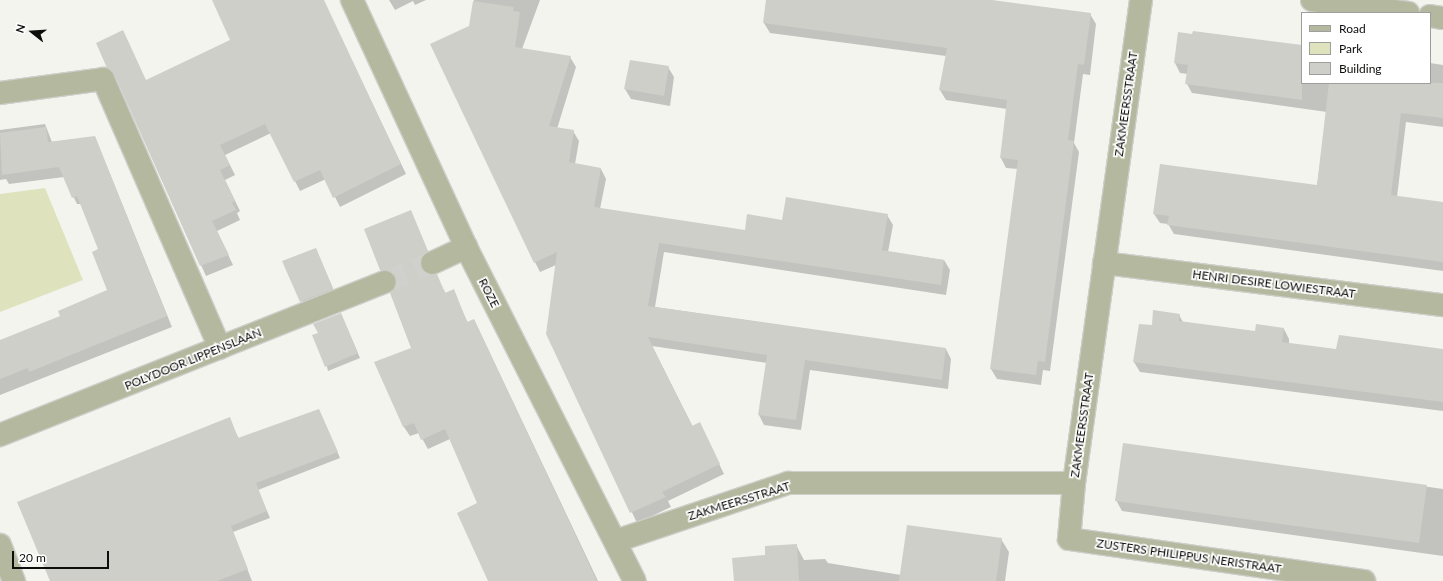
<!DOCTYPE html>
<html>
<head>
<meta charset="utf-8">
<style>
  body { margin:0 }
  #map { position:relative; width:1443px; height:581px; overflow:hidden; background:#f3f4ee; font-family:Lato,sans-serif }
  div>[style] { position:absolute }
  .green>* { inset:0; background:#dee3be }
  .shadow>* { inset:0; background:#0003 }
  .building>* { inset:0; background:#cecfc9 }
  .street-tunnel>* { height:22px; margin-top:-11px; transform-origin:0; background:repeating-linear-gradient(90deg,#d0d1cc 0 22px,transparent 0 33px) }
  .roads { filter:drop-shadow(1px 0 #cecfca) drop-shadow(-1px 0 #cecfca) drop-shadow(0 1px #cecfca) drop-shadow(0 -1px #cecfca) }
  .street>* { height:22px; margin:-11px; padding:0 11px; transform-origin:11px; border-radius:11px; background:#b4b89e }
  span { translate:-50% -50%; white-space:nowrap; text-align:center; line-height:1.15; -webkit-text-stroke:3.5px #fff; paint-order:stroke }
  .street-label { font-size:12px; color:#0d0d0b }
  .legend { position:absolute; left:1301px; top:12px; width:130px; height:72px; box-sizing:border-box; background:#fff; border:1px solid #9e9e9d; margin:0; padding:5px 7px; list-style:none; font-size:12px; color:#0d0d0b }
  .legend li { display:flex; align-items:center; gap:8px; height:20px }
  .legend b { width:20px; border:1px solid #9e9e9d }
  .north { position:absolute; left:12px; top:12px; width:40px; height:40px; -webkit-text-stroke:3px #fff; paint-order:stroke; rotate:287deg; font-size:11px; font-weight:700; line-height:16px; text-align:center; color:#0d0d0b }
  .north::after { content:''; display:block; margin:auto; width:14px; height:18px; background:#0d0d0b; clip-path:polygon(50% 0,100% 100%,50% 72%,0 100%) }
  .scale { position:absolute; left:12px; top:551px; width:97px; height:18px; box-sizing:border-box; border:2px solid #0d0d0b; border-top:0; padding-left:5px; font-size:12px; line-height:14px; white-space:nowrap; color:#0d0d0b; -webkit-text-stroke:3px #fff; paint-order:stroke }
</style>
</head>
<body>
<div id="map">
  <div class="green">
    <i style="clip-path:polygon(45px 188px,83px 280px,0 312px,0 194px)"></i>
  </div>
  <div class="shadow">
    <i style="clip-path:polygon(214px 0,323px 0,406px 174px,340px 207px,326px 179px,300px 191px,271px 133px,225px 155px,235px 175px,225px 180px,240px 211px,237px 213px,240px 220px,217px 231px,233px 265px,206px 276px,119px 82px,108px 67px,146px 81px,231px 40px)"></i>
    <i style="clip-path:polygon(389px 0,426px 0,415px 5px,413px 1px,395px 10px)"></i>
    <i style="clip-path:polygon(474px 0,540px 0,522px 49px,570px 57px,576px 67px,557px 129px,573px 131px,579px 141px,575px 164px,601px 169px,606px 179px,600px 209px,746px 231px,783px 221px,887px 215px,893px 225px,888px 252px,944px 260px,950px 270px,946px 295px,664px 252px,655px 307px,946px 349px,951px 359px,948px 389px,810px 370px,801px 430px,764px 425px,759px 415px,767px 363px,652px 346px,693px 427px,700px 424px,724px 474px,668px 501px,671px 507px,637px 523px,547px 333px,556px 265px,540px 272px,535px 262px,470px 26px)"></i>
    <i style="clip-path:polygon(767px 0,985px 0,1090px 14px,1096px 24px,1090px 75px,1083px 74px,1074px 143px,1079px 152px,1050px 371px,1043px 370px,1041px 385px,997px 379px,991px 369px,1018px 169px,1006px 168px,1001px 158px,1007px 109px,946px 100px,940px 90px,946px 56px,770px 33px,764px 23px)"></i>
    <i style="clip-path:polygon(1179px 33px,1302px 47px,1302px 83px,1430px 83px,1430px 63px,1443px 65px,1443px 127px,1406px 122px,1397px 197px,1443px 203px,1443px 271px,1174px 234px,1168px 224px,1160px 223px,1154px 214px,1317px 186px,1327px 112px,1192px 93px,1187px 84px,1188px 74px,1180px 73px,1175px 63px)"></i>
    <i style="clip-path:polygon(668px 67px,674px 77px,670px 106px,631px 99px,625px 89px)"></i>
    <i style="clip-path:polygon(45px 124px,52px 142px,95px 137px,172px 327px,0 395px,0 341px,61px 317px,108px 290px,99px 250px,81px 204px,77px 204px,64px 177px,9px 184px,6px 179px,0 180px,0 130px)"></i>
    <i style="clip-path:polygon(411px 212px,432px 261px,427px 266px,426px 275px,436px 275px,446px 294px,453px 291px,468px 323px,474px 320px,479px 330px,598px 581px,489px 581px,459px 513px,478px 503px,450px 439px,428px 449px,419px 433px,410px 436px,404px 427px,375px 363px,412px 349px,391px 294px,398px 283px,393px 279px,387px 280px,381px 270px)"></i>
    <i style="clip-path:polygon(316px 249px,338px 300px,307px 312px,284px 262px)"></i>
    <i style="clip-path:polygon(341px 314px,360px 358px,328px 371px,319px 333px)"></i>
    <i style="clip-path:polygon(1179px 315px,1183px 322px,1256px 332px,1284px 329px,1289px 339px,1289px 344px,1337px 351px,1443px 350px,1443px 411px,1140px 372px,1134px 362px,1152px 326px)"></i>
    <i style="clip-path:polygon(319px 410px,340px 458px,258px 490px,270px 518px,233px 532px,252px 581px,51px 581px,229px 419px,239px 439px)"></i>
    <i style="clip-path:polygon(1124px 444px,1443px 489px,1443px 556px,1122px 511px,1116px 500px)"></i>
    <i style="clip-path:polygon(1001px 539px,1009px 552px,1005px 581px,735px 581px,766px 556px,796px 545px,804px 560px,825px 559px,828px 563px,901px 575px)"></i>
  </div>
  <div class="building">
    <i style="clip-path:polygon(212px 0,324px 0,401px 164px,333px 198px,320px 170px,294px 182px,265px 124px,220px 145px,230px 165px,220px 170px,235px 201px,232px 203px,236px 210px,212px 221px,229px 255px,200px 266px,114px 74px,107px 68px,96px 43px,123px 30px,146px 80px,230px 40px)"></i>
    <i style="clip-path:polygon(766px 0,992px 0,1091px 13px,1084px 65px,1078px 64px,1068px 140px,1074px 141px,1045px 362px,1038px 361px,1036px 375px,990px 369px,1018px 160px,1000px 158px,1007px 100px,939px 90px,947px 48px,763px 23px)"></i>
    <i style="clip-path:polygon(473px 1px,514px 7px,513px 11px,520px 12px,515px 47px,571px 56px,549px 126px,574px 130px,569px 162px,601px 168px,594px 207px,745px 230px,747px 214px,782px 220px,786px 197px,888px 214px,882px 250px,944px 260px,941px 285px,659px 243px,648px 306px,946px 348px,942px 380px,805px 360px,796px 420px,758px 415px,767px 355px,648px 337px,692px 426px,700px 422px,720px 464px,662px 492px,666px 497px,630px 513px,546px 334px,557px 252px,534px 263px,430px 44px,469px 26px)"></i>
    <i style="clip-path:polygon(1193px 31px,1302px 45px,1302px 100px,1185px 84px,1188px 65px,1174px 63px,1178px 32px,1192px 34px)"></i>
    <i style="clip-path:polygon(630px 60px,669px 66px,664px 96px,624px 89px)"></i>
    <i style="clip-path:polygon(1329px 83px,1443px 83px,1443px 118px,1401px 113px,1391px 195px,1443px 202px,1443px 262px,1167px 225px,1169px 216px,1153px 214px,1160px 164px,1317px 185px)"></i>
    <i style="clip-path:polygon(46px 127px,48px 142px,95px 136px,167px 316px,29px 372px,28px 368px,0 379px,0 340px,60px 316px,58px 311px,107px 290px,92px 252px,98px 249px,77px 196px,72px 198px,59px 167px,2px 175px,0 133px)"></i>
    <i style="clip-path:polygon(411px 210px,428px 251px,422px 256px,421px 269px,425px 273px,437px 274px,445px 293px,454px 289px,467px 322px,474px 319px,597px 581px,488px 581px,457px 513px,477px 503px,445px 429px,421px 440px,414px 423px,403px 427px,374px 362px,411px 348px,390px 293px,395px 289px,397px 278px,392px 272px,380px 270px,364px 229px)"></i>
    <i style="clip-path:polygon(316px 248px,333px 289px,300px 302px,282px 261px)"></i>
    <i style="clip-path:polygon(1153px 310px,1180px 314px,1179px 321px,1255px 331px,1256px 324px,1284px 328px,1282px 342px,1336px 349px,1339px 335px,1443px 349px,1443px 402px,1133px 362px,1139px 324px,1152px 325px)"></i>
    <i style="clip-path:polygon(341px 313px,358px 353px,325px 367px,312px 335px,318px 333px,313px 324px)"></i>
    <i style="clip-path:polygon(319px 409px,338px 452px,256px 483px,267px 511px,231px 526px,248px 569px,217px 581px,50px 581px,17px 502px,230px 417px,238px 438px)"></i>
    <i style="clip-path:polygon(1123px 443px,1427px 485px,1419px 543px,1115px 501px)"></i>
    <i style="clip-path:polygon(907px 525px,1002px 538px,996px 581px,899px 581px)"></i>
    <i style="clip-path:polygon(797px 544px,799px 581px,734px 581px,732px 558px,765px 555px,765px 546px)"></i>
  </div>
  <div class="street-tunnel">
    <i style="left:385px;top:282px;width:51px;rotate:-22deg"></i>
  </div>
  <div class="roads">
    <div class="street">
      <i style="left:352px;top:0;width:272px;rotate:65.2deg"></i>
      <i style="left:466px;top:247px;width:374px;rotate:63.2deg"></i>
      <i style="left:1312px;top:0;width:97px;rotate:7.7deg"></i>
      <i style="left:1430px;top:16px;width:13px;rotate:9deg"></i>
      <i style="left:0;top:93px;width:104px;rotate:-7.7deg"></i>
      <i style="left:103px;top:79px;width:293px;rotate:66.5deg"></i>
      <i style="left:432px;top:263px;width:38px;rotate:-25deg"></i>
      <i style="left:1104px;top:263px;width:342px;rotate:7.1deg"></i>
      <i style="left:0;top:435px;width:414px;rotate:-21.7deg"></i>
      <i style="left:1074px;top:483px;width:56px;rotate:95.1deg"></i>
      <i style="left:1069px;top:539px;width:298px;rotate:8.1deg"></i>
      <i style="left:616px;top:541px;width:182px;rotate:-18.6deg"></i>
      <i style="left:788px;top:483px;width:286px"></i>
      <i style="left:1074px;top:483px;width:488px;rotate:-82.1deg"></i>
      <i style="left:0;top:545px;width:39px;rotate:69deg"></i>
    </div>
  </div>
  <div class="street-label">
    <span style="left:1126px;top:104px;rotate:-82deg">ZAKMEERSSTRAAT</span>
    <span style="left:1274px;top:284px;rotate:7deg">HENRI DESIRE LOWIESTRAAT</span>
    <span style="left:489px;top:293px;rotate:63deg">ROZE</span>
    <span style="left:193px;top:359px;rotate:-22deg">POLYDOOR LIPPENSLAAN</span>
    <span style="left:1082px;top:425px;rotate:-82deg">ZAKMEERSSTRAAT</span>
    <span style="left:739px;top:501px;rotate:-17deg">ZAKMEERSSTRAAT</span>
    <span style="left:1189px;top:556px;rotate:8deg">ZUSTERS PHILIPPUS NERISTRAAT</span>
  </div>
  <ul class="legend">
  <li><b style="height:5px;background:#b4b89e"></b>Road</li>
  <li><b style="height:11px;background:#dee3be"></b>Park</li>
  <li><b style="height:11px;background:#cecfc9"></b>Building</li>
  </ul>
  <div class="north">N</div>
  <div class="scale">20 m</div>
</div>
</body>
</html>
